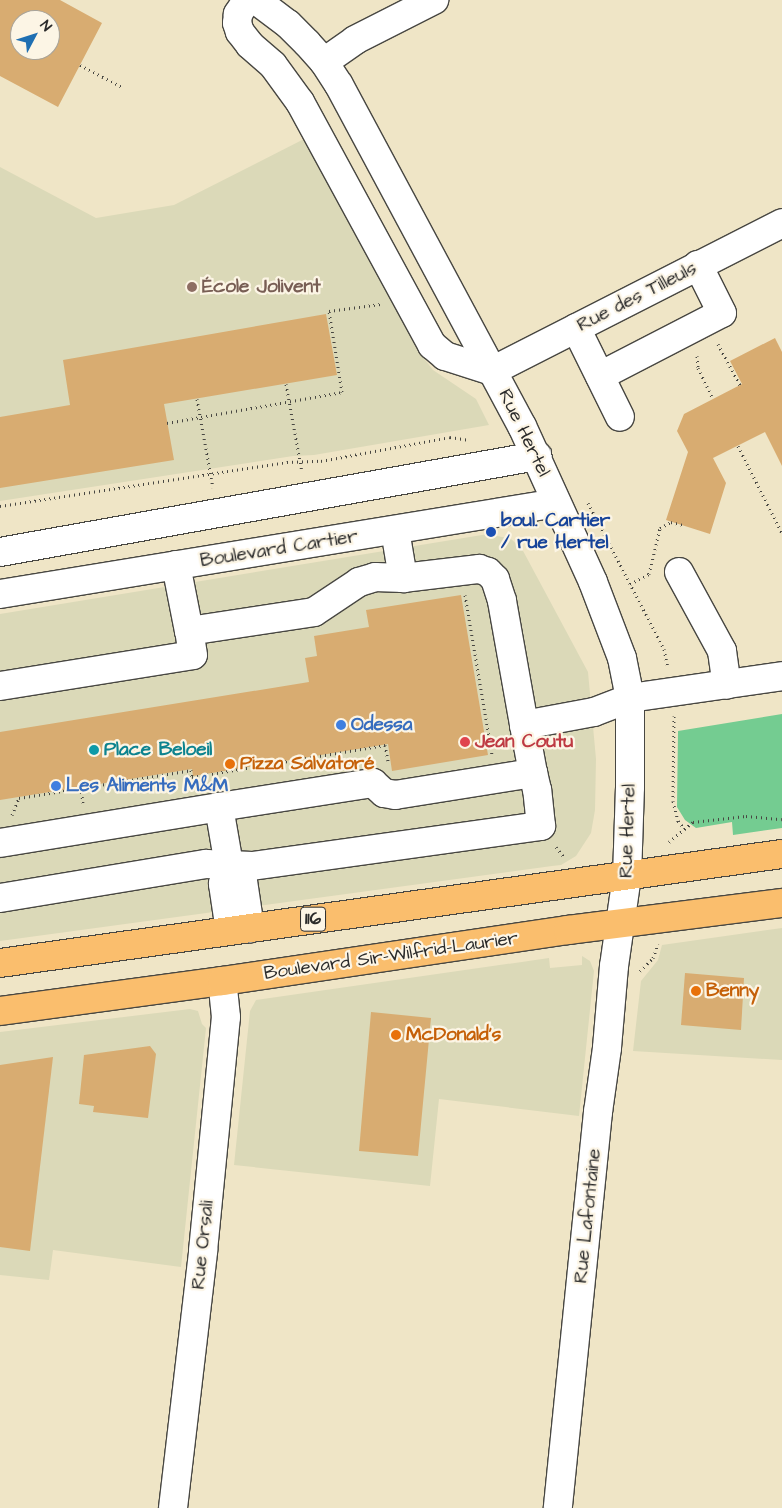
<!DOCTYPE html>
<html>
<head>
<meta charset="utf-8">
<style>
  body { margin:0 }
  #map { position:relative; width:782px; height:1508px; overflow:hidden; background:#efe5c6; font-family:"Architects Daughter",sans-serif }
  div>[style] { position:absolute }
  .built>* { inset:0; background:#dbd9b8 }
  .green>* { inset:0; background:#74cc91 }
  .building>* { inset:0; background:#d8ac71 }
  .path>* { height:3px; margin-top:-1.5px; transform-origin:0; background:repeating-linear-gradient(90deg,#484742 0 1px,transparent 0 5px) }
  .roads { filter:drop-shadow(1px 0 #484742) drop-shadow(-1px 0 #484742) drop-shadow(0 1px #484742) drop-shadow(0 -1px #484742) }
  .minor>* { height:28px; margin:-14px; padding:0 14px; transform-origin:14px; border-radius:14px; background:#fff }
  .major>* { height:28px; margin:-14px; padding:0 14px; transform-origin:14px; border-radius:14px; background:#fabe6d }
  .dots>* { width:14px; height:14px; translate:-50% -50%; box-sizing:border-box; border:2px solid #fcf5e5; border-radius:50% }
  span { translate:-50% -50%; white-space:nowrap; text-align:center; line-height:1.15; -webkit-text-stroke:4.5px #fcf5e5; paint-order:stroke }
  .shield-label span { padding:1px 4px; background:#fcf5e5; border:1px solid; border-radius:4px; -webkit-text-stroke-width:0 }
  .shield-label { font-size:18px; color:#2b2b2b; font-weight:700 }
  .education-label { font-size:19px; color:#785e54; font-weight:700 }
  .left { translate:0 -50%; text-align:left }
  .street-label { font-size:19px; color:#2b2b2b }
  .transit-label { font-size:19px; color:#164399; font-weight:700 }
  .shop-label { font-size:19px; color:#366cbe; font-weight:700 }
  .health-label { font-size:19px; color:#be3a42; font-weight:700 }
  .culture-label { font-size:19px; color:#0d838f; font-weight:700 }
  .food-label { font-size:19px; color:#c56008; font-weight:700 }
  .north { position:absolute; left:10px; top:10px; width:50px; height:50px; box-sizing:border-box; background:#fcf5e5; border:1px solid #a8a49b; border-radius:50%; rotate:50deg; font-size:14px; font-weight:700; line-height:20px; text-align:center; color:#2b2b2b }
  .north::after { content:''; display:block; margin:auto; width:18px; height:22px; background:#1f6fb2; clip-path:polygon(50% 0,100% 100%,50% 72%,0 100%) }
</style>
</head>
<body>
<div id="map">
  <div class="built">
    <i style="clip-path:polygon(306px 138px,422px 356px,433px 370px,476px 399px,489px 425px,314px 455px,293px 456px,0 501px,0 167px,96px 218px,174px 205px)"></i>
    <i style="clip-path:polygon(488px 534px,511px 539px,522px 549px,588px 672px,596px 759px,595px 810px,591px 833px,576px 856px,561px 865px,552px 866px,0 941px,0 614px)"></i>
    <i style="clip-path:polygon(782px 928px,782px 1060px,633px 1051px,641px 981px,658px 960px,662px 945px)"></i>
    <i style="clip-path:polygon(582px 956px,590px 961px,594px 971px,579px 1116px,439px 1099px,430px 1186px,234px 1165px,250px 1011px,256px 1000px,549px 958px,550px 968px,582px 965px)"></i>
    <i style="clip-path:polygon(190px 1009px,198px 1011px,202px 1024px,206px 1028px,181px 1267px,53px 1250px,49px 1280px,0 1275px,0 1032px)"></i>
  </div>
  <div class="green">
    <i style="clip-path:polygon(782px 714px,782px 828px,733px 835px,732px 822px,696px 828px,685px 820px,677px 807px,678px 731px)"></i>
  </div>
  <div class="building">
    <i style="clip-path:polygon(evenodd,0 0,60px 0,102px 23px,58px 107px,0 76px,0 0,20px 20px,50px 20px,50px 50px,20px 50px,20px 20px)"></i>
    <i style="clip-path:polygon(326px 314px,337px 375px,164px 404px,174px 460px,0 488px,0 417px,70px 405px,63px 360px)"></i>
    <i style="clip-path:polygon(775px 338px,782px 352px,782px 466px,765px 432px,713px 458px,726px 483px,710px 534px,666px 520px,688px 452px,677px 431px,684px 414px,742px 384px,730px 361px)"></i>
    <i style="clip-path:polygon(461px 595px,488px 755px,392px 771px,388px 744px,193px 776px,192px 769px,0 800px,0 732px,309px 682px,305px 658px,317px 656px,314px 636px,369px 627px,366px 610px)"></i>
    <i style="clip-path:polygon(685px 973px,744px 978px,741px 1030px,681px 1025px)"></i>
    <i style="clip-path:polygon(371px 1012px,431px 1018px,418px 1156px,359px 1151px)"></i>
    <i style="clip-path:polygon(150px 1046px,156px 1054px,148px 1118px,93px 1112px,94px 1106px,79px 1104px,84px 1055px)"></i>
    <i style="clip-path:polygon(53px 1057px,30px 1251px,0 1247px,0 1065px)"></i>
  </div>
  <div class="path">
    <i style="left:80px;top:65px;width:47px;rotate:27.6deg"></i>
    <i style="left:718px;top:344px;width:47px;rotate:61.8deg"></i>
    <i style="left:697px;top:356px;width:12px;rotate:85deg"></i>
    <i style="left:698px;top:368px;width:34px;rotate:64deg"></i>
    <i style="left:286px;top:384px;width:89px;rotate:79.7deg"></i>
    <i style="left:197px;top:399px;width:90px;rotate:79.8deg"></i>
    <i style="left:167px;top:423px;width:178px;rotate:-10deg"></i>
    <i style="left:342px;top:392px;width:82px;rotate:-99.1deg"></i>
    <i style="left:329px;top:311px;width:52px;rotate:-7.7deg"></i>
    <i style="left:738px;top:446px;width:97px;rotate:63.2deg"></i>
    <i style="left:588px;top:503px;width:165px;rotate:62.5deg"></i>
    <i style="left:664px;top:649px;width:19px;rotate:78deg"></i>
    <i style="left:0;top:506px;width:290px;rotate:-8.7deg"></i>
    <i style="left:287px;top:462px;width:34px;rotate:-2deg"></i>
    <i style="left:321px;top:461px;width:131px;rotate:-10.5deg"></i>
    <i style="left:450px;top:437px;width:18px;rotate:9deg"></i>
    <i style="left:630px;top:584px;width:21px;rotate:-28deg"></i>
    <i style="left:649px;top:574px;width:47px;rotate:-76.6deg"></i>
    <i style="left:660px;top:528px;width:13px;rotate:-29deg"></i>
    <i style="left:671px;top:522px;width:12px;rotate:14deg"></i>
    <i style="left:465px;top:595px;width:162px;rotate:80.4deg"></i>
    <i style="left:674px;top:716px;width:85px;rotate:90.7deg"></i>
    <i style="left:673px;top:801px;width:21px;rotate:76deg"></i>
    <i style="left:678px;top:821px;width:9px;rotate:49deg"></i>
    <i style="left:490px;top:743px;width:12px;rotate:-5deg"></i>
    <i style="left:81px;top:787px;width:16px;rotate:83deg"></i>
    <i style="left:12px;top:815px;width:18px;rotate:-68deg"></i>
    <i style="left:19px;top:798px;width:174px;rotate:-9.2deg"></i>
    <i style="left:191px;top:770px;width:7px;rotate:82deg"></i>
    <i style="left:192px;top:777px;width:196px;rotate:-9.4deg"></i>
    <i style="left:385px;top:745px;width:16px;rotate:79deg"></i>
    <i style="left:669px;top:842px;width:31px;rotate:-40deg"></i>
    <i style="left:693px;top:822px;width:53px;rotate:-6.5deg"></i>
    <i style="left:746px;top:816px;width:36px;rotate:5deg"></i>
    <i style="left:556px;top:847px;width:14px;rotate:51deg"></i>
    <i style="left:640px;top:971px;width:18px;rotate:-45deg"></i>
    <i style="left:653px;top:958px;width:15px;rotate:-70deg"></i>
  </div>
  <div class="roads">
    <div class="minor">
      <i style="left:247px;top:0;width:17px;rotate:123deg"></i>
      <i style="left:238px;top:14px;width:9px;rotate:96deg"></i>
      <i style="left:237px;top:23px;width:9px;rotate:72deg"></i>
      <i style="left:240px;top:32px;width:16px;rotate:52deg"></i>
      <i style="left:250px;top:45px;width:30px;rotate:41deg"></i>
      <i style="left:273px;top:65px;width:46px;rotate:53.9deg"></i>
      <i style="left:300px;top:102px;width:277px;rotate:61.5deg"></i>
      <i style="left:432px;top:345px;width:17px;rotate:40deg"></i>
      <i style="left:445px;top:356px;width:49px;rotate:17.7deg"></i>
      <i style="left:492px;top:371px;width:326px;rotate:-27deg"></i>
      <i style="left:256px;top:0;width:40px;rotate:37deg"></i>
      <i style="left:288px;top:24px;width:27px;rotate:45deg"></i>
      <i style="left:307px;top:43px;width:25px;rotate:48deg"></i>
      <i style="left:324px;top:62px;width:27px;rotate:57deg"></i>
      <i style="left:339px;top:85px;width:387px;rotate:61.8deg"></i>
      <i style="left:522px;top:426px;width:171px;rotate:65.5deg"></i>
      <i style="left:593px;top:582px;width:81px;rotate:69.1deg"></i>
      <i style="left:622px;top:658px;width:41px;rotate:78.7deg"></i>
      <i style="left:630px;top:698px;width:89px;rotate:90deg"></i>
      <i style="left:630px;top:787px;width:89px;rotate:91.9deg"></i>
      <i style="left:627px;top:876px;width:91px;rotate:98.2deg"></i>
      <i style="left:614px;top:966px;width:82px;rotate:94.9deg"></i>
      <i style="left:607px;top:1048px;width:65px;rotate:98deg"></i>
      <i style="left:598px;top:1112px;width:398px;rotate:95.8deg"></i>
      <i style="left:324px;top:62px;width:38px;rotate:-35deg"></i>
      <i style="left:355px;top:40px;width:89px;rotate:-26.9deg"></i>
      <i style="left:576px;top:328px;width:99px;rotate:63.7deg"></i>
      <i style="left:600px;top:376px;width:137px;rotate:-27.3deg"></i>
      <i style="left:722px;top:313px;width:54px;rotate:-116.6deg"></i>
      <i style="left:395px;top:530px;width:49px;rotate:80.5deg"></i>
      <i style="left:403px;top:578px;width:77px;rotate:-6.8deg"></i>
      <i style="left:479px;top:569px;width:9px;rotate:18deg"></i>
      <i style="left:488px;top:572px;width:10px;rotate:45deg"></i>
      <i style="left:495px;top:579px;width:23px;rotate:72deg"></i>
      <i style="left:502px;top:601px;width:126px;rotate:79.9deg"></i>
      <i style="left:0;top:552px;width:546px;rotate:-10.14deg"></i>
      <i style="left:176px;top:565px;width:67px;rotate:78.9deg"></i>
      <i style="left:189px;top:631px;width:126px;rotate:-8.6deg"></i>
      <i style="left:314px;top:612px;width:54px;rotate:-33.7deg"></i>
      <i style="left:359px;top:582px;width:17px;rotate:-17deg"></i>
      <i style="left:375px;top:577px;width:28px;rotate:2deg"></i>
      <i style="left:679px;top:572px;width:90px;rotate:61.4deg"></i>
      <i style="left:722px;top:651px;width:34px;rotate:82deg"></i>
      <i style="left:0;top:594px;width:564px;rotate:-9.28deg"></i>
      <i style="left:0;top:686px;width:195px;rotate:-9.1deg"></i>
      <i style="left:193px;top:655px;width:24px;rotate:-99deg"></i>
      <i style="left:0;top:843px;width:222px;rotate:-9.3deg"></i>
      <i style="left:229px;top:865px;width:21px;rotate:49deg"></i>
      <i style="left:243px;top:881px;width:48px;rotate:81.5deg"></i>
      <i style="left:0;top:898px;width:209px;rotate:-9.4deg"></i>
      <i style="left:206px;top:864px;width:46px;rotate:2.5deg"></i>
      <i style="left:252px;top:866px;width:292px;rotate:-7.9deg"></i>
      <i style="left:541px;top:826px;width:36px;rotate:-96deg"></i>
      <i style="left:537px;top:790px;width:17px;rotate:-103deg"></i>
      <i style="left:230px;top:931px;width:48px;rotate:-98.5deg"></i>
      <i style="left:223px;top:884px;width:20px;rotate:-72deg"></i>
      <i style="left:229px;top:865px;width:59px;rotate:-99.8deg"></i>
      <i style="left:219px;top:807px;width:156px;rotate:-8.9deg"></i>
      <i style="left:373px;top:783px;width:15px;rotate:42deg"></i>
      <i style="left:384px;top:793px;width:11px;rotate:10deg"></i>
      <i style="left:395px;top:795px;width:140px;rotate:-9.1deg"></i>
      <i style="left:533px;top:773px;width:49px;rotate:-100.6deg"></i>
      <i style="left:524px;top:725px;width:71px;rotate:-10.5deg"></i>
      <i style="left:594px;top:712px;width:39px;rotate:-21deg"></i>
      <i style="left:630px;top:698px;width:154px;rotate:-8.2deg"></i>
      <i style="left:173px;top:1508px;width:259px;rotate:-83.3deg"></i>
      <i style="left:203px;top:1251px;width:235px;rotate:-84.4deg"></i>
      <i style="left:226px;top:1017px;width:36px;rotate:-96deg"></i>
    </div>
    <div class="major">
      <i style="left:0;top:963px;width:790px;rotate:-7.94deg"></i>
      <i style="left:0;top:1011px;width:224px;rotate:-7.7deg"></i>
      <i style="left:222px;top:981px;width:350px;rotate:-8.4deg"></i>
      <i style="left:568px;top:930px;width:216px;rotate:-7.2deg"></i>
    </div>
  </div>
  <div class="dots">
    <i style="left:192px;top:287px;background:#8d6e63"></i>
    <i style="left:491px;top:532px;background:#1a4fb4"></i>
    <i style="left:341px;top:725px;background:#3f7fe0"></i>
    <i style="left:465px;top:742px;background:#e0444e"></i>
    <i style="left:94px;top:750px;background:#0f9aa8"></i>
    <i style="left:230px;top:764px;background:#e8710a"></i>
    <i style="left:56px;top:786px;background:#3f7fe0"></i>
    <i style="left:696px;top:991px;background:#e8710a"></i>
    <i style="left:396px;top:1035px;background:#e8710a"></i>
  </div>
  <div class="shield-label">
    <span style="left:313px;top:919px">116</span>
  </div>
  <div class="education-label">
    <span class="left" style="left:202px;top:287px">École Jolivent</span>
  </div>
  <div class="street-label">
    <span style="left:637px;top:297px;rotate:-27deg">Rue des Tilleuls</span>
    <span style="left:524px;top:433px;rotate:64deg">Rue Hertel</span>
    <span style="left:279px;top:549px;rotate:-9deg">Boulevard Cartier</span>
    <span style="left:628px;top:831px;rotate:-88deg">Rue Hertel</span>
    <span style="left:391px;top:956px;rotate:-8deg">Boulevard Sir-Wilfrid-Laurier</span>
    <span style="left:588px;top:1216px;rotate:-84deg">Rue Lafontaine</span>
    <span style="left:203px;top:1245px;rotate:-84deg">Rue Orsali</span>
  </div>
  <div class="transit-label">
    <span class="left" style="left:501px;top:532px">boul. Cartier<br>/ rue Hertel</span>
  </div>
  <div class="shop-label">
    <span class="left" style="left:351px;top:725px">Odessa</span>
    <span class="left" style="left:66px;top:786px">Les Aliments M&amp;M</span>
  </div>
  <div class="health-label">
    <span class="left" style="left:475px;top:742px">Jean Coutu</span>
  </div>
  <div class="culture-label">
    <span class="left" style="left:104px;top:750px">Place Beloeil</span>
  </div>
  <div class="food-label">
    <span class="left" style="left:240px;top:764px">Pizza Salvatoré</span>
    <span class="left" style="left:706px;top:991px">Benny</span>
    <span class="left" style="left:406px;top:1035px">McDonald's</span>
  </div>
  <div class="north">N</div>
</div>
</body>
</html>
